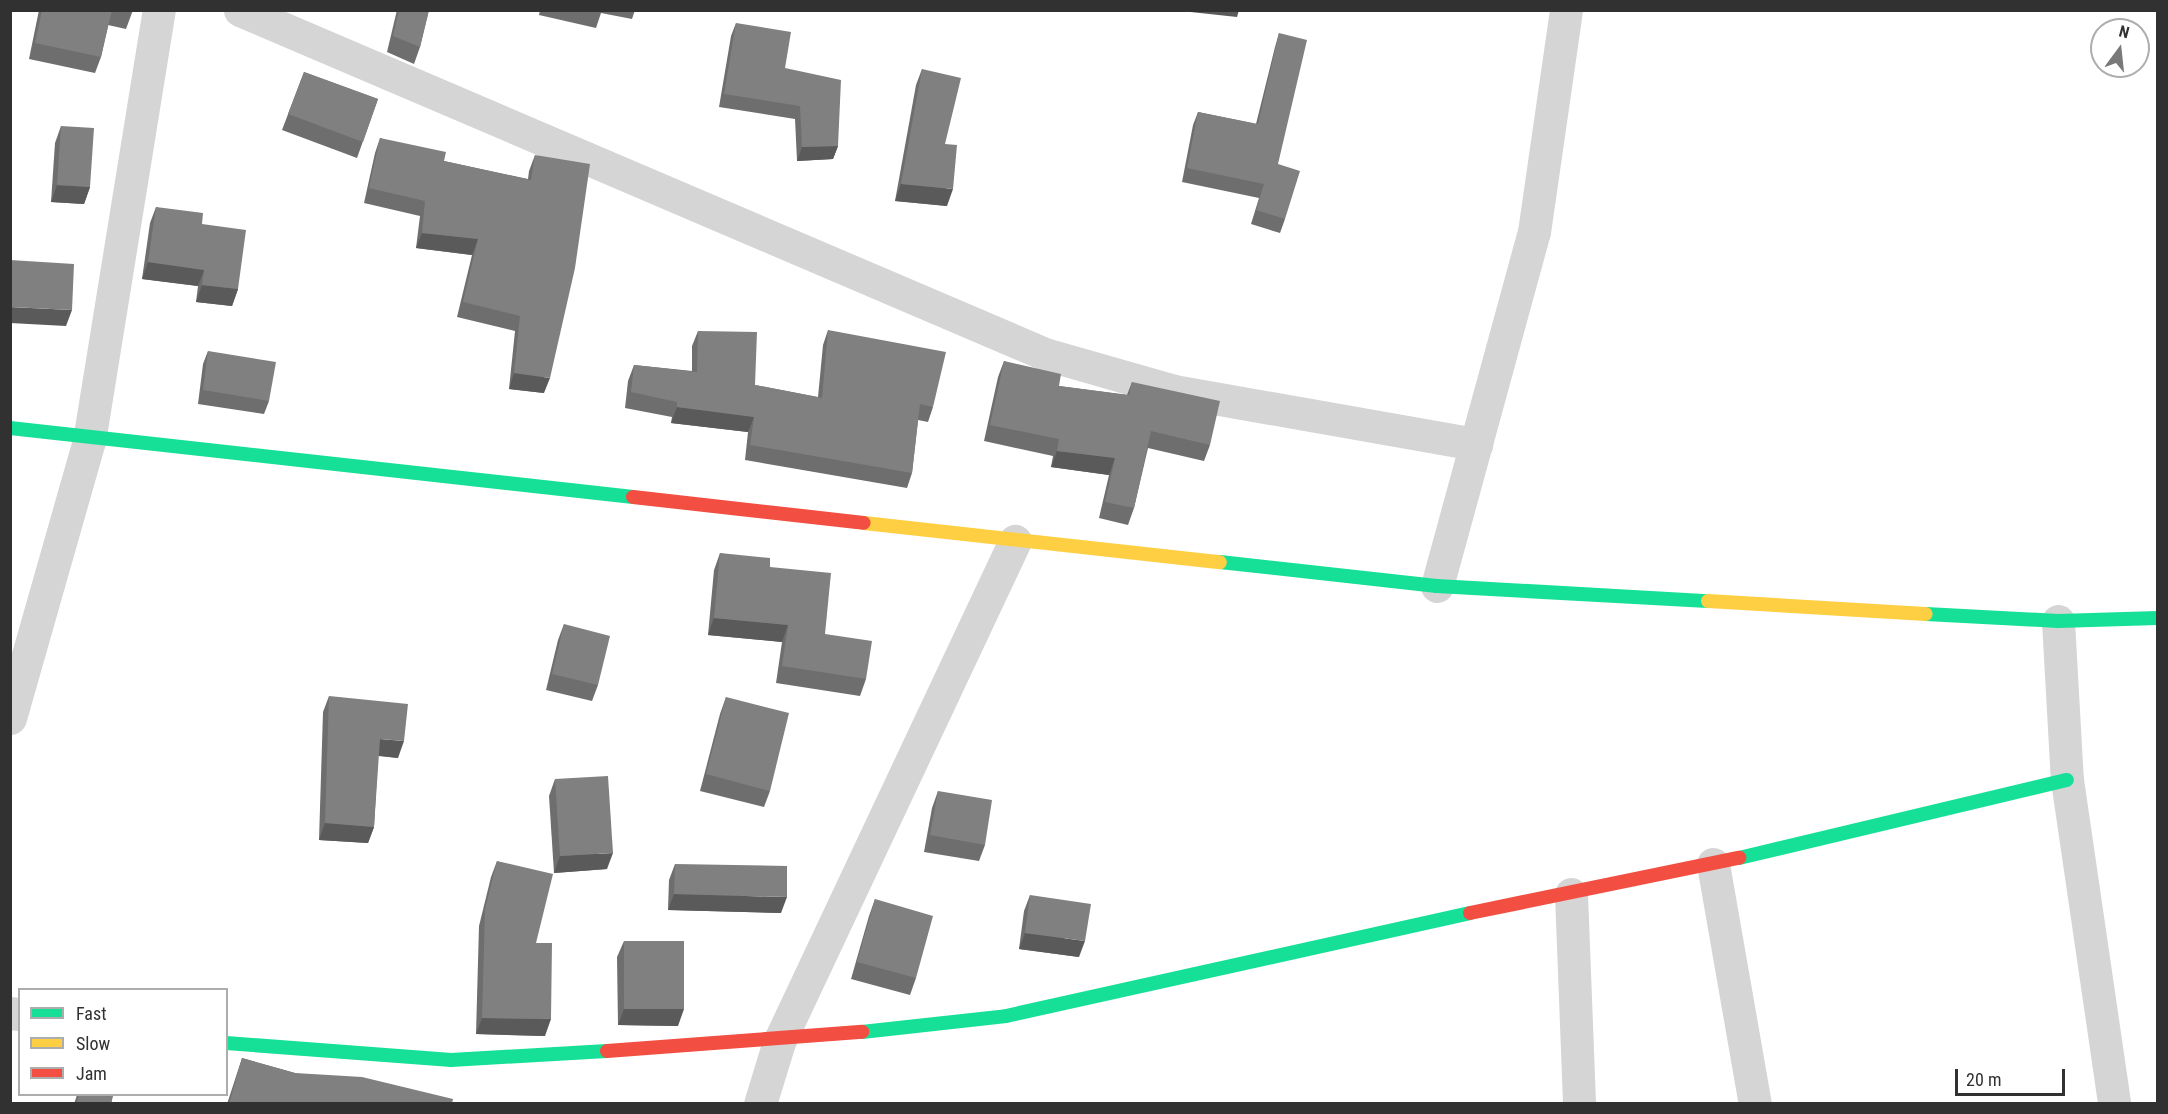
<!DOCTYPE html>
<html>
<head>
<meta charset="utf-8">
<style>
  body { margin:0 }
  #map { position:relative; width:2168px; height:1114px; overflow:hidden; background:#fff; font-family:"Roboto Condensed",sans-serif }
  div>[style] { position:absolute }
  .street>* { height:33px; margin:-16.5px; padding:0 16.5px; transform-origin:16.5px; border-radius:16.5px; background:#d5d5d5 }
  .fast>* { height:14px; margin:-7px; padding:0 7px; transform-origin:7px; border-radius:7px; background:#16e098 }
  .slow>* { height:14px; margin:-7px; padding:0 7px; transform-origin:7px; border-radius:7px; background:#ffcf43 }
  .jam>* { height:14px; margin:-7px; padding:0 7px; transform-origin:7px; border-radius:7px; background:#f24e42 }
  .wall>* { inset:0; background:#6e6e6e }
  .shaded-wall>* { inset:0; background:#5a5a5a }
  .building>* { inset:0; background:#808080 }
  span { translate:-50% -50%; white-space:nowrap; text-align:center; line-height:1.15; -webkit-text-stroke:6px #fff; paint-order:stroke }
  .frame { position:absolute; inset:0; border:12px solid #313131; pointer-events:none }
  .legend { position:absolute; left:18px; top:988px; width:210px; height:108px; box-sizing:border-box; background:#fff; border:2px solid #adadad; margin:0; padding:8px 10px; list-style:none; font-size:18px; color:#313131 }
  .legend li { display:flex; align-items:center; gap:12px; height:30px }
  .legend b { width:30px; border:2px solid #adadad }
  .north { position:absolute; left:2090px; top:18px; width:60px; height:60px; box-sizing:border-box; background:#fff; border:2px solid #adadad; border-radius:50%; rotate:15deg; font-size:16px; font-weight:700; line-height:24px; text-align:center; color:#313131 }
  .north::after { content:''; display:block; margin:auto; width:21px; height:27px; background:#797979; clip-path:polygon(50% 0,100% 100%,50% 72%,0 100%) }
  .scale { position:absolute; left:1955px; top:1069px; width:110px; height:27px; box-sizing:border-box; border:3px solid #313131; border-top:0; padding-left:8px; font-size:18px; line-height:21px; white-space:nowrap; color:#313131; -webkit-text-stroke:4px #fff; paint-order:stroke }
</style>
</head>
<body>
<div id="map">
  <div class="street">
    <i style="left:240px;top:10px;width:875px;rotate:23.14deg"></i>
    <i style="left:1045px;top:354px;width:134px;rotate:16deg"></i>
    <i style="left:1174px;top:391px;width:307px;rotate:10deg"></i>
    <i style="left:1437px;top:586px;width:367px;rotate:-74.7deg"></i>
    <i style="left:1534px;top:232px;width:224px;rotate:-81.8deg"></i>
    <i style="left:2058px;top:621px;width:159px;rotate:86.8deg"></i>
    <i style="left:2067px;top:780px;width:327px;rotate:81.7deg"></i>
    <i style="left:10px;top:718px;width:288px;rotate:-74.1deg"></i>
    <i style="left:89px;top:441px;width:437px;rotate:-80.8deg"></i>
    <i style="left:1713px;top:864px;width:244px;rotate:80.1deg"></i>
    <i style="left:1571px;top:894px;width:210px;rotate:87.8deg"></i>
    <i style="left:10px;top:1013px;width:10px;rotate:6deg"></i>
    <i style="left:760px;top:1104px;width:65px;rotate:-73deg"></i>
    <i style="left:779px;top:1042px;width:554px;rotate:-64.78deg"></i>
  </div>
  <div class="fast">
    <i style="left:10px;top:428px;width:627px;rotate:6.32deg"></i>
    <i style="left:1220px;top:562px;width:218px;rotate:6.3deg"></i>
    <i style="left:1437px;top:586px;width:271px;rotate:3.2deg"></i>
    <i style="left:1926px;top:614px;width:132px;rotate:3deg"></i>
    <i style="left:2058px;top:621px;width:100px;rotate:-1.7deg"></i>
    <i style="left:1739px;top:858px;width:337px;rotate:-13.4deg"></i>
    <i style="left:862px;top:1032px;width:145px;rotate:-6.3deg"></i>
    <i style="left:1006px;top:1016px;width:475px;rotate:-12.5deg"></i>
    <i style="left:226px;top:1043px;width:226px;rotate:4.3deg"></i>
    <i style="left:451px;top:1060px;width:156px;rotate:-3.3deg"></i>
  </div>
  <div class="slow">
    <i style="left:864px;top:523px;width:358px;rotate:6.3deg"></i>
    <i style="left:1708px;top:601px;width:218px;rotate:3.4deg"></i>
  </div>
  <div class="jam">
    <i style="left:633px;top:497px;width:232px;rotate:6.4deg"></i>
    <i style="left:1470px;top:913px;width:275px;rotate:-11.6deg"></i>
    <i style="left:607px;top:1051px;width:256px;rotate:-4.3deg"></i>
  </div>
  <div class="wall">
    <i style="clip-path:polygon(39px 10px,133px 10px,126px 29px,108px 25px,101px 57px,95px 73px,29px 59px)"></i>
    <i style="clip-path:polygon(397px 10px,429px 10px,420px 47px,414px 64px,387px 52px)"></i>
    <i style="clip-path:polygon(540px 10px,635px 10px,632px 19px,601px 13px,596px 28px,539px 15px)"></i>
    <i style="clip-path:polygon(736px 23px,785px 68px,838px 146px,833px 159px,797px 161px,795px 119px,719px 107px,731px 36px)"></i>
    <i style="clip-path:polygon(1279px 33px,1278px 164px,1285px 219px,1280px 233px,1251px 224px,1259px 198px,1182px 182px,1193px 125px,1198px 112px,1256px 124px,1275px 47px)"></i>
    <i style="clip-path:polygon(922px 69px,945px 144px,947px 206px,895px 201px,916px 85px)"></i>
    <i style="clip-path:polygon(304px 72px,378px 99px,357px 158px,282px 130px)"></i>
    <i style="clip-path:polygon(61px 126px,90px 187px,84px 204px,51px 202px,55px 143px)"></i>
    <i style="clip-path:polygon(380px 138px,444px 161px,528px 179px,529px 171px,535px 155px,544px 393px,509px 389px,515px 331px,457px 317px,472px 255px,416px 248px,420px 216px,364px 203px,375px 153px)"></i>
    <i style="clip-path:polygon(156px 207px,202px 224px,238px 289px,232px 306px,196px 302px,198px 286px,142px 279px,150px 223px)"></i>
    <i style="clip-path:polygon(828px 330px,933px 407px,928px 422px,918px 420px,912px 473px,907px 488px,745px 460px,748px 432px,671px 423px,672px 417px,625px 408px,628px 381px,634px 365px,692px 371px,692px 346px,698px 331px,755px 385px,818px 397px,823px 345px)"></i>
    <i style="clip-path:polygon(208px 351px,269px 401px,264px 414px,198px 404px,203px 364px)"></i>
    <i style="clip-path:polygon(1004px 361px,1059px 386px,1127px 395px,1132px 382px,1210px 445px,1204px 461px,1148px 448px,1134px 508px,1128px 525px,1099px 518px,1109px 475px,1051px 467px,1053px 456px,984px 441px,998px 377px)"></i>
    <i style="clip-path:polygon(720px 553px,770px 567px,825px 634px,866px 679px,860px 696px,776px 683px,782px 642px,708px 635px,714px 570px)"></i>
    <i style="clip-path:polygon(564px 624px,598px 685px,592px 701px,546px 690px,558px 640px)"></i>
    <i style="clip-path:polygon(329px 696px,398px 758px,378px 756px,374px 827px,368px 843px,319px 840px,323px 712px)"></i>
    <i style="clip-path:polygon(726px 697px,770px 791px,764px 807px,700px 791px,720px 714px)"></i>
    <i style="clip-path:polygon(555px 779px,607px 869px,554px 873px,549px 796px)"></i>
    <i style="clip-path:polygon(938px 791px,985px 845px,979px 861px,924px 852px,932px 808px)"></i>
    <i style="clip-path:polygon(497px 861px,536px 943px,545px 1036px,476px 1034px,479px 926px,491px 877px)"></i>
    <i style="clip-path:polygon(675px 864px,781px 913px,668px 910px,669px 880px)"></i>
    <i style="clip-path:polygon(1030px 895px,1079px 957px,1019px 949px,1024px 911px)"></i>
    <i style="clip-path:polygon(875px 899px,916px 978px,910px 995px,851px 979px,869px 916px)"></i>
    <i style="clip-path:polygon(624px 941px,678px 1026px,618px 1025px,617px 957px)"></i>
    <i style="clip-path:polygon(242px 1058px,295px 1073px,452px 1104px,227px 1104px)"></i>
    <i style="clip-path:polygon(77px 1095px,113px 1095px,111px 1104px,74px 1104px)"></i>
  </div>
  <div class="shaded-wall">
    <i style="clip-path:polygon(1172px 10px,1239px 10px,1237px 17px)"></i>
    <i style="clip-path:polygon(838px 146px,833px 159px,797px 161px,802px 147px)"></i>
    <i style="clip-path:polygon(901px 184px,953px 189px,947px 206px,895px 201px)"></i>
    <i style="clip-path:polygon(57px 185px,90px 187px,84px 204px,51px 202px)"></i>
    <i style="clip-path:polygon(422px 233px,478px 239px,472px 255px,416px 248px)"></i>
    <i style="clip-path:polygon(148px 262px,204px 270px,198px 286px,142px 279px)"></i>
    <i style="clip-path:polygon(202px 285px,238px 289px,232px 306px,196px 302px)"></i>
    <i style="clip-path:polygon(10px 307px,72px 310px,66px 326px,10px 323px)"></i>
    <i style="clip-path:polygon(514px 373px,550px 378px,544px 393px,509px 389px)"></i>
    <i style="clip-path:polygon(677px 407px,754px 417px,748px 432px,671px 423px)"></i>
    <i style="clip-path:polygon(1057px 451px,1115px 458px,1109px 475px,1051px 467px)"></i>
    <i style="clip-path:polygon(714px 618px,788px 625px,782px 642px,708px 635px)"></i>
    <i style="clip-path:polygon(380px 739px,404px 741px,398px 758px,374px 755px)"></i>
    <i style="clip-path:polygon(325px 823px,374px 827px,368px 843px,319px 840px)"></i>
    <i style="clip-path:polygon(613px 853px,607px 869px,554px 873px,560px 856px)"></i>
    <i style="clip-path:polygon(674px 894px,787px 897px,781px 913px,668px 910px)"></i>
    <i style="clip-path:polygon(1025px 933px,1085px 941px,1079px 957px,1019px 949px)"></i>
    <i style="clip-path:polygon(624px 1009px,684px 1009px,678px 1026px,618px 1025px)"></i>
    <i style="clip-path:polygon(482px 1018px,551px 1019px,545px 1036px,476px 1034px)"></i>
  </div>
  <div class="building">
    <i style="clip-path:polygon(42px 10px,112px 10px,101px 57px,35px 43px)"></i>
    <i style="clip-path:polygon(399px 10px,429px 10px,420px 47px,393px 36px)"></i>
    <i style="clip-path:polygon(736px 23px,791px 32px,785px 68px,841px 80px,838px 146px,802px 147px,800px 106px,724px 94px)"></i>
    <i style="clip-path:polygon(1279px 33px,1307px 40px,1278px 164px,1300px 171px,1285px 219px,1256px 210px,1264px 184px,1187px 168px,1198px 112px,1258px 124px)"></i>
    <i style="clip-path:polygon(922px 69px,961px 78px,945px 144px,957px 145px,953px 189px,901px 184px)"></i>
    <i style="clip-path:polygon(304px 72px,378px 99px,363px 142px,288px 114px)"></i>
    <i style="clip-path:polygon(61px 126px,94px 128px,90px 187px,57px 185px)"></i>
    <i style="clip-path:polygon(380px 138px,446px 152px,444px 161px,531px 180px,535px 155px,590px 164px,575px 268px,550px 378px,514px 373px,520px 316px,463px 302px,478px 239px,422px 233px,425px 201px,369px 188px)"></i>
    <i style="clip-path:polygon(156px 207px,203px 213px,202px 224px,246px 230px,238px 289px,202px 285px,204px 270px,148px 262px)"></i>
    <i style="clip-path:polygon(10px 260px,74px 264px,72px 310px,10px 307px)"></i>
    <i style="clip-path:polygon(828px 330px,946px 352px,933px 407px,920px 404px,912px 473px,750px 445px,754px 417px,677px 407px,677px 402px,631px 392px,634px 365px,697px 372px,698px 331px,757px 332px,755px 385px,822px 398px)"></i>
    <i style="clip-path:polygon(208px 351px,276px 362px,269px 401px,203px 390px)"></i>
    <i style="clip-path:polygon(1004px 361px,1061px 374px,1059px 386px,1129px 395px,1132px 382px,1220px 401px,1210px 445px,1151px 431px,1134px 508px,1105px 502px,1115px 458px,1057px 451px,1059px 439px,990px 425px)"></i>
    <i style="clip-path:polygon(720px 553px,770px 558px,770px 567px,831px 573px,825px 634px,872px 641px,866px 679px,782px 666px,788px 625px,714px 618px)"></i>
    <i style="clip-path:polygon(564px 624px,610px 636px,598px 685px,552px 674px)"></i>
    <i style="clip-path:polygon(329px 696px,408px 704px,404px 741px,380px 739px,374px 827px,325px 823px)"></i>
    <i style="clip-path:polygon(726px 697px,789px 713px,770px 791px,706px 774px)"></i>
    <i style="clip-path:polygon(608px 776px,613px 853px,560px 856px,555px 779px)"></i>
    <i style="clip-path:polygon(938px 791px,992px 800px,985px 845px,930px 835px)"></i>
    <i style="clip-path:polygon(497px 861px,553px 874px,536px 943px,552px 943px,551px 1019px,482px 1018px,485px 909px)"></i>
    <i style="clip-path:polygon(675px 864px,787px 866px,787px 897px,674px 894px)"></i>
    <i style="clip-path:polygon(1030px 895px,1091px 904px,1085px 941px,1025px 933px)"></i>
    <i style="clip-path:polygon(875px 899px,933px 916px,916px 978px,857px 962px)"></i>
    <i style="clip-path:polygon(624px 941px,684px 941px,684px 1009px,624px 1009px)"></i>
    <i style="clip-path:polygon(242px 1058px,295px 1073px,362px 1077px,453px 1099px,452px 1104px,229px 1104px)"></i>
    <i style="clip-path:polygon(79px 1095px,113px 1095px,111px 1104px,76px 1104px)"></i>
  </div>
  <div class="frame"></div>
  <ul class="legend">
  <li><b style="height:8px;background:#16e098"></b>Fast</li>
  <li><b style="height:8px;background:#ffcf43"></b>Slow</li>
  <li><b style="height:8px;background:#f24e42"></b>Jam</li>
  </ul>
  <div class="north">N</div>
  <div class="scale">20 m</div>
</div>
</body>
</html>
